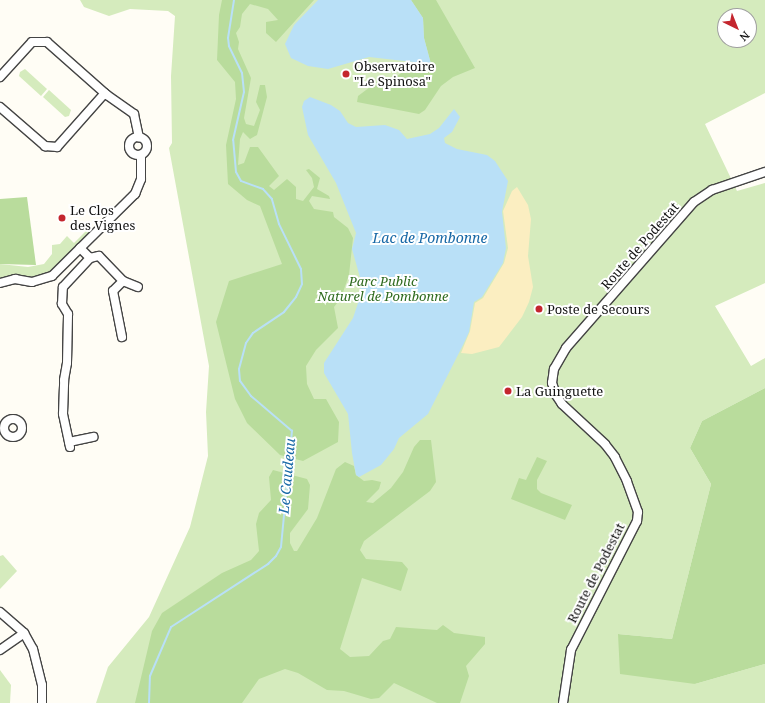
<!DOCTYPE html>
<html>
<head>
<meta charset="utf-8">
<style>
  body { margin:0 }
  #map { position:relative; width:765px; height:703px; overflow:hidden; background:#fffdf5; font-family:"Noto Serif",serif }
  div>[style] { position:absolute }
  .green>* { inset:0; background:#d5ebbd }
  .forest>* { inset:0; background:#b9dc9c }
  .sand>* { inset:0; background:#fbeec1 }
  .water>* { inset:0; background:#b9e0f7 }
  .stream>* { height:2px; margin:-1px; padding:0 1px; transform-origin:1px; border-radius:1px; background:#b9e0f7 }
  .roads { filter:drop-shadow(1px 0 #444) drop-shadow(-1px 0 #444) drop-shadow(0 1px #444) drop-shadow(0 -1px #444) }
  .street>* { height:8px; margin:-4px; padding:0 4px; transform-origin:4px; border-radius:4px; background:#fff }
  .street>.ring { margin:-4px; padding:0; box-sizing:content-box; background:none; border:8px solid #fff; border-radius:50% }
  .dots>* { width:11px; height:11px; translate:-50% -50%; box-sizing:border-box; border:2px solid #fff; border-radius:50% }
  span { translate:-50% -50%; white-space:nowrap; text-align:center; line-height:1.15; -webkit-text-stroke:4px #fff; paint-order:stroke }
  .poi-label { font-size:13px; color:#111 }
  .left { translate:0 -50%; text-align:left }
  .street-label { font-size:13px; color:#111 }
  .park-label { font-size:13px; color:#2f6b1f; font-style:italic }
  .water-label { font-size:14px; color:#1768a6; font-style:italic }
  .north { position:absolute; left:717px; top:8px; width:40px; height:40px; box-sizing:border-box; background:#fff; border:1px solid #a0a0a0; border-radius:50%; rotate:137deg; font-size:11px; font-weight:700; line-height:16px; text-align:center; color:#111 }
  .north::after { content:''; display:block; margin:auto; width:14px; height:18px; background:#c4262e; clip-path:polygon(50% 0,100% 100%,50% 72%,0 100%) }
</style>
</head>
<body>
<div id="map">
  <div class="green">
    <i style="clip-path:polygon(evenodd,80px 0,765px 0,765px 93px,705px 124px,737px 191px,765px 183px,765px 283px,715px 306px,751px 366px,765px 358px,765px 388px,702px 421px,690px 448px,711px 484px,672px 639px,618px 634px,695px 684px,765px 664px,765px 703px,96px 703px,108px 667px,149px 617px,190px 527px,208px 456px,206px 412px,209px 366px,169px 148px,172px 143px,171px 76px,175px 16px,168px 11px,130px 9px,109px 16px,84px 7px,80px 0,725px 16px,749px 16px,749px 40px,725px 40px,725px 16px)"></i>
    <i style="clip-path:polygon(25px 69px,47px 89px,41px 96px,19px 76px,20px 72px)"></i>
    <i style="clip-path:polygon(49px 90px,71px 110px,69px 116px,65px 117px,43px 97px)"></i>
    <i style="clip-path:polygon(90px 227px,93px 231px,47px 275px,40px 277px,7px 276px,0 279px,0 264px,28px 267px,44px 264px,52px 254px,52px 245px,60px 244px,67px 236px,74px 243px)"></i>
    <i style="clip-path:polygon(3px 555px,17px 571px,0 589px,0 556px)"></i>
    <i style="clip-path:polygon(0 670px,11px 685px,10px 703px,0 703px)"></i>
  </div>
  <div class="forest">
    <i style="clip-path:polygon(222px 0,314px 0,276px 42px,266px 33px,266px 22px,278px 20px,268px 9px,250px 4px,242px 14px,240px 27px,236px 33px,239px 42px,238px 49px,251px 78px,244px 118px,246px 124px,254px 126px,260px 110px,256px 102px,260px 85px,265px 85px,267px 97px,257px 135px,250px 139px,243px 132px,240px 139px,238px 165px,244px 163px,250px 147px,258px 147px,279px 176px,269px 186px,274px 190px,287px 179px,296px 187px,296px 199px,303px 201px,314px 187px,312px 178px,306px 170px,309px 169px,320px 178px,317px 189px,329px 196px,330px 199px,312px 196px,309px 201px,314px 209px,333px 212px,334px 217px,348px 228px,353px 238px,349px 275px,341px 298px,334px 307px,338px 328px,316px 350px,306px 366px,307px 384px,314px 399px,326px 399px,339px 422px,338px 442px,303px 461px,280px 455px,247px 423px,235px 399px,216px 322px,229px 281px,282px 264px,260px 206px,247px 200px,228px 184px,226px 145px,236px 99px,235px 82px,217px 60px,219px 15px)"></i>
    <i style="clip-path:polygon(411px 0,436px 0,475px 68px,453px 77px,441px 86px,425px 110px,419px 114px,357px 102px,358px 96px,382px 78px,393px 79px,415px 63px,431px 64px,424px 38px,423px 18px)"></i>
    <i style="clip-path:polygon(27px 197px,36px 265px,0 264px,0 199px)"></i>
    <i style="clip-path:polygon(765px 388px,765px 664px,695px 684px,620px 674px,618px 634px,672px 639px,711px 484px,690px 448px,702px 421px)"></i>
    <i style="clip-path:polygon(420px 440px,431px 440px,436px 482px,430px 491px,364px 541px,360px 550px,366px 559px,402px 562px,408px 569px,401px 591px,362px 578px,340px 649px,350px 657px,369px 656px,383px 641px,390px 639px,396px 627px,437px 630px,443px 625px,454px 633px,485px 637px,485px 644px,466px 666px,469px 676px,460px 703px,437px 703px,394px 683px,379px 698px,371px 699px,344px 691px,327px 690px,298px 673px,285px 669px,259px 679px,242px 703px,135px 703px,152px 631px,162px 613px,222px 573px,251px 560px,259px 551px,256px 524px,259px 513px,271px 500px,269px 477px,273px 470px,307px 479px,310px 485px,308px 509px,290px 533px,290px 543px,294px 551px,297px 551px,317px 518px,336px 469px,345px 462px,354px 466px,356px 475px,364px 481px,372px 480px,381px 482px,379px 489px,366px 502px,373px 503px,391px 488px,403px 472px,414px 447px)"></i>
    <i style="clip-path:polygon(537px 457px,547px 461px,537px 480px,537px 489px,541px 493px,572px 505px,565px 520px,511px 499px,519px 478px,526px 480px)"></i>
  </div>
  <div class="sand">
    <i style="clip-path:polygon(517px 187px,528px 205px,531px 219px,528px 256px,533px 287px,529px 302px,522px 317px,499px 347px,472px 354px,461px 353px,470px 331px,475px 303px,483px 298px,504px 263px,508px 248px,503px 211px,512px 191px)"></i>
  </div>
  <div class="water">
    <i style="clip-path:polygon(318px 0,411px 0,423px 18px,424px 38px,431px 64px,369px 57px,328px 69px,308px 66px,291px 58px,285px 44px,294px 25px)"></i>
    <i style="clip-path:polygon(310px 97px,331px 105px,340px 111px,348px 123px,356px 127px,385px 125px,399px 130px,407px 139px,430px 134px,439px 128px,454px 109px,460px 117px,452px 132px,444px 138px,445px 143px,457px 149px,487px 155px,495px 161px,508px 181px,502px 212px,506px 248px,503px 263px,482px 297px,474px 302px,469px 332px,463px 345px,428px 414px,399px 438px,394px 449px,381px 465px,359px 477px,356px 475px,352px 453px,348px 414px,324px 373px,324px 363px,353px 318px,360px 297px,361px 281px,352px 249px,356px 233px,336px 183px,308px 135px,302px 107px,304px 101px)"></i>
  </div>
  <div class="stream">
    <i style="left:149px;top:703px;width:27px;rotate:-88deg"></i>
    <i style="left:150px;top:676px;width:53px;rotate:-66.8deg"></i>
    <i style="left:171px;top:627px;width:116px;rotate:-33deg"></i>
    <i style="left:268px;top:564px;width:11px;rotate:-45deg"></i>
    <i style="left:276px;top:556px;width:10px;rotate:-61deg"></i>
    <i style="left:281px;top:547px;width:117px;rotate:-84.6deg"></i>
    <i style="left:292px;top:431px;width:54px;rotate:-139.5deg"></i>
    <i style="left:251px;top:396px;width:19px;rotate:-126deg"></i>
    <i style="left:240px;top:381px;width:12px;rotate:-95deg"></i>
    <i style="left:239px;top:369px;width:27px;rotate:-75deg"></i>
    <i style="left:246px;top:343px;width:12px;rotate:-55deg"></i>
    <i style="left:253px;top:333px;width:37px;rotate:-34deg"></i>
    <i style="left:284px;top:312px;width:19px;rotate:-51deg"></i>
    <i style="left:296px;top:297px;width:14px;rotate:-65deg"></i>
    <i style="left:302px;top:284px;width:15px;rotate:-94deg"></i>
    <i style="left:301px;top:269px;width:50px;rotate:-116.1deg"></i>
    <i style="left:279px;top:224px;width:26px;rotate:-106deg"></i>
    <i style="left:272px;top:199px;width:13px;rotate:-132deg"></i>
    <i style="left:263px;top:189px;width:23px;rotate:-160deg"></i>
    <i style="left:241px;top:181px;width:10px;rotate:-119deg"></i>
    <i style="left:236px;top:172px;width:32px;rotate:-95deg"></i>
    <i style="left:233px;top:140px;width:49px;rotate:-77.1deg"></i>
    <i style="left:244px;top:92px;width:19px;rotate:-96deg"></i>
    <i style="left:242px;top:73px;width:30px;rotate:-116deg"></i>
    <i style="left:229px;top:46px;width:8px;rotate:-97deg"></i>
    <i style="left:228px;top:38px;width:38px;rotate:-81deg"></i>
  </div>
  <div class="roads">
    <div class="street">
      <i style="left:0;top:77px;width:47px;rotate:-47.6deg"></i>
      <i style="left:32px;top:42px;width:15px"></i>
      <i style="left:47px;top:42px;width:80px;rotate:41.5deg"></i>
      <i style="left:107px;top:95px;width:33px;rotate:35deg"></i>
      <i style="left:134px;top:114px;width:24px;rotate:78deg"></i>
      <i style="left:0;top:107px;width:60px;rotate:40.9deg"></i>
      <i style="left:45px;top:146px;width:12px;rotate:5deg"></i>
      <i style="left:57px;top:147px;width:72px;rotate:-48.4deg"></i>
      <i class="ring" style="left:129px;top:137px;width:10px;height:10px"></i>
      <i style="left:80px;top:248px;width:14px;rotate:45deg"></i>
      <i style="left:90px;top:258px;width:9px;rotate:-13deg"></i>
      <i style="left:99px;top:256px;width:35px;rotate:46deg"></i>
      <i style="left:123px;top:281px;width:14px;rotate:135deg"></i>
      <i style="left:113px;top:291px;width:47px;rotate:78.9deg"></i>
      <i style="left:123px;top:281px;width:16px;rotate:22deg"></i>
      <i style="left:0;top:283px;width:16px;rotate:-15deg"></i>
      <i style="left:15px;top:279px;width:17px;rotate:10deg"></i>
      <i style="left:32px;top:282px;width:21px;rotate:-17deg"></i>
      <i style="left:52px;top:276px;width:117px;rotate:-44.7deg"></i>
      <i style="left:135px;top:194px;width:16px;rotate:-68deg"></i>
      <i style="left:141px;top:179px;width:24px;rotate:-90deg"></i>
      <i class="ring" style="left:4px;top:419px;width:10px;height:10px"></i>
      <i style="left:69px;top:442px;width:25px;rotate:-12deg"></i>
      <i style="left:70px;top:447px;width:34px;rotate:-102deg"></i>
      <i style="left:63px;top:414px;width:34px;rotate:-88deg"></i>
      <i style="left:64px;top:380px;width:17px;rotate:-80deg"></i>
      <i style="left:67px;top:363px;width:49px;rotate:-88.8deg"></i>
      <i style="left:68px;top:314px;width:12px;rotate:-121deg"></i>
      <i style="left:62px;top:304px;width:17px;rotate:-87deg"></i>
      <i style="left:63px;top:287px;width:40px;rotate:-47deg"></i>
      <i style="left:0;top:612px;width:32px;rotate:41deg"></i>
      <i style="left:24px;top:633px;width:18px;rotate:61deg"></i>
      <i style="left:33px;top:649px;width:37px;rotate:76deg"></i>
      <i style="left:42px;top:685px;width:18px;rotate:90deg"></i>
      <i style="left:0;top:650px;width:29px;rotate:-35deg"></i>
      <i style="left:563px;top:703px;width:54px;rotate:-81.4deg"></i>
      <i style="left:571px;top:650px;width:145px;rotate:-62.9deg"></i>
      <i style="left:637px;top:521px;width:9px;rotate:-84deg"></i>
      <i style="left:638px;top:512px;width:33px;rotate:-110deg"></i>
      <i style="left:627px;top:481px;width:27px;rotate:-117deg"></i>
      <i style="left:615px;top:457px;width:16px;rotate:-128deg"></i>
      <i style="left:605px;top:444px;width:59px;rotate:-137.1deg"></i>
      <i style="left:562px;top:404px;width:11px;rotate:-124deg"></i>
      <i style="left:556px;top:395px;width:13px;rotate:-108deg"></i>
      <i style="left:552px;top:383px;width:14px;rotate:-82deg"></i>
      <i style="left:554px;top:369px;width:24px;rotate:-60deg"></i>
      <i style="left:566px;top:348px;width:194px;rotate:-48.8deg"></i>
      <i style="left:694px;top:202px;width:22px;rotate:-34deg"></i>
      <i style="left:712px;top:190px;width:56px;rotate:-18.8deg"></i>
    </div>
  </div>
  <div class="dots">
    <i style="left:346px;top:74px;background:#c4262e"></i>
    <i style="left:62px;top:218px;background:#c4262e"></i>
    <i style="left:539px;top:309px;background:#c4262e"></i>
    <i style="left:508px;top:391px;background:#c4262e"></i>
  </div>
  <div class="poi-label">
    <span class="left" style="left:354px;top:74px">Observatoire<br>"Le Spinosa"</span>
    <span class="left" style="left:70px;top:218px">Le Clos<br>des Vignes</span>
    <span class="left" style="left:547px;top:309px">Poste de Secours</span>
    <span class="left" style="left:516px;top:391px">La Guinguette</span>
  </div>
  <div class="street-label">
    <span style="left:640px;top:246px;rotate:-49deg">Route de Podestat</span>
    <span style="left:596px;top:573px;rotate:-63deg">Route de Podestat</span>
  </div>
  <div class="park-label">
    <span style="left:383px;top:289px">Parc Public<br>Naturel de Pombonne</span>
  </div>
  <div class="water-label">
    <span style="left:430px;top:238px">Lac de Pombonne</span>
    <span style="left:287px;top:476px;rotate:-85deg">Le Caudeau</span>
  </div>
  <div class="north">N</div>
</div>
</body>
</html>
